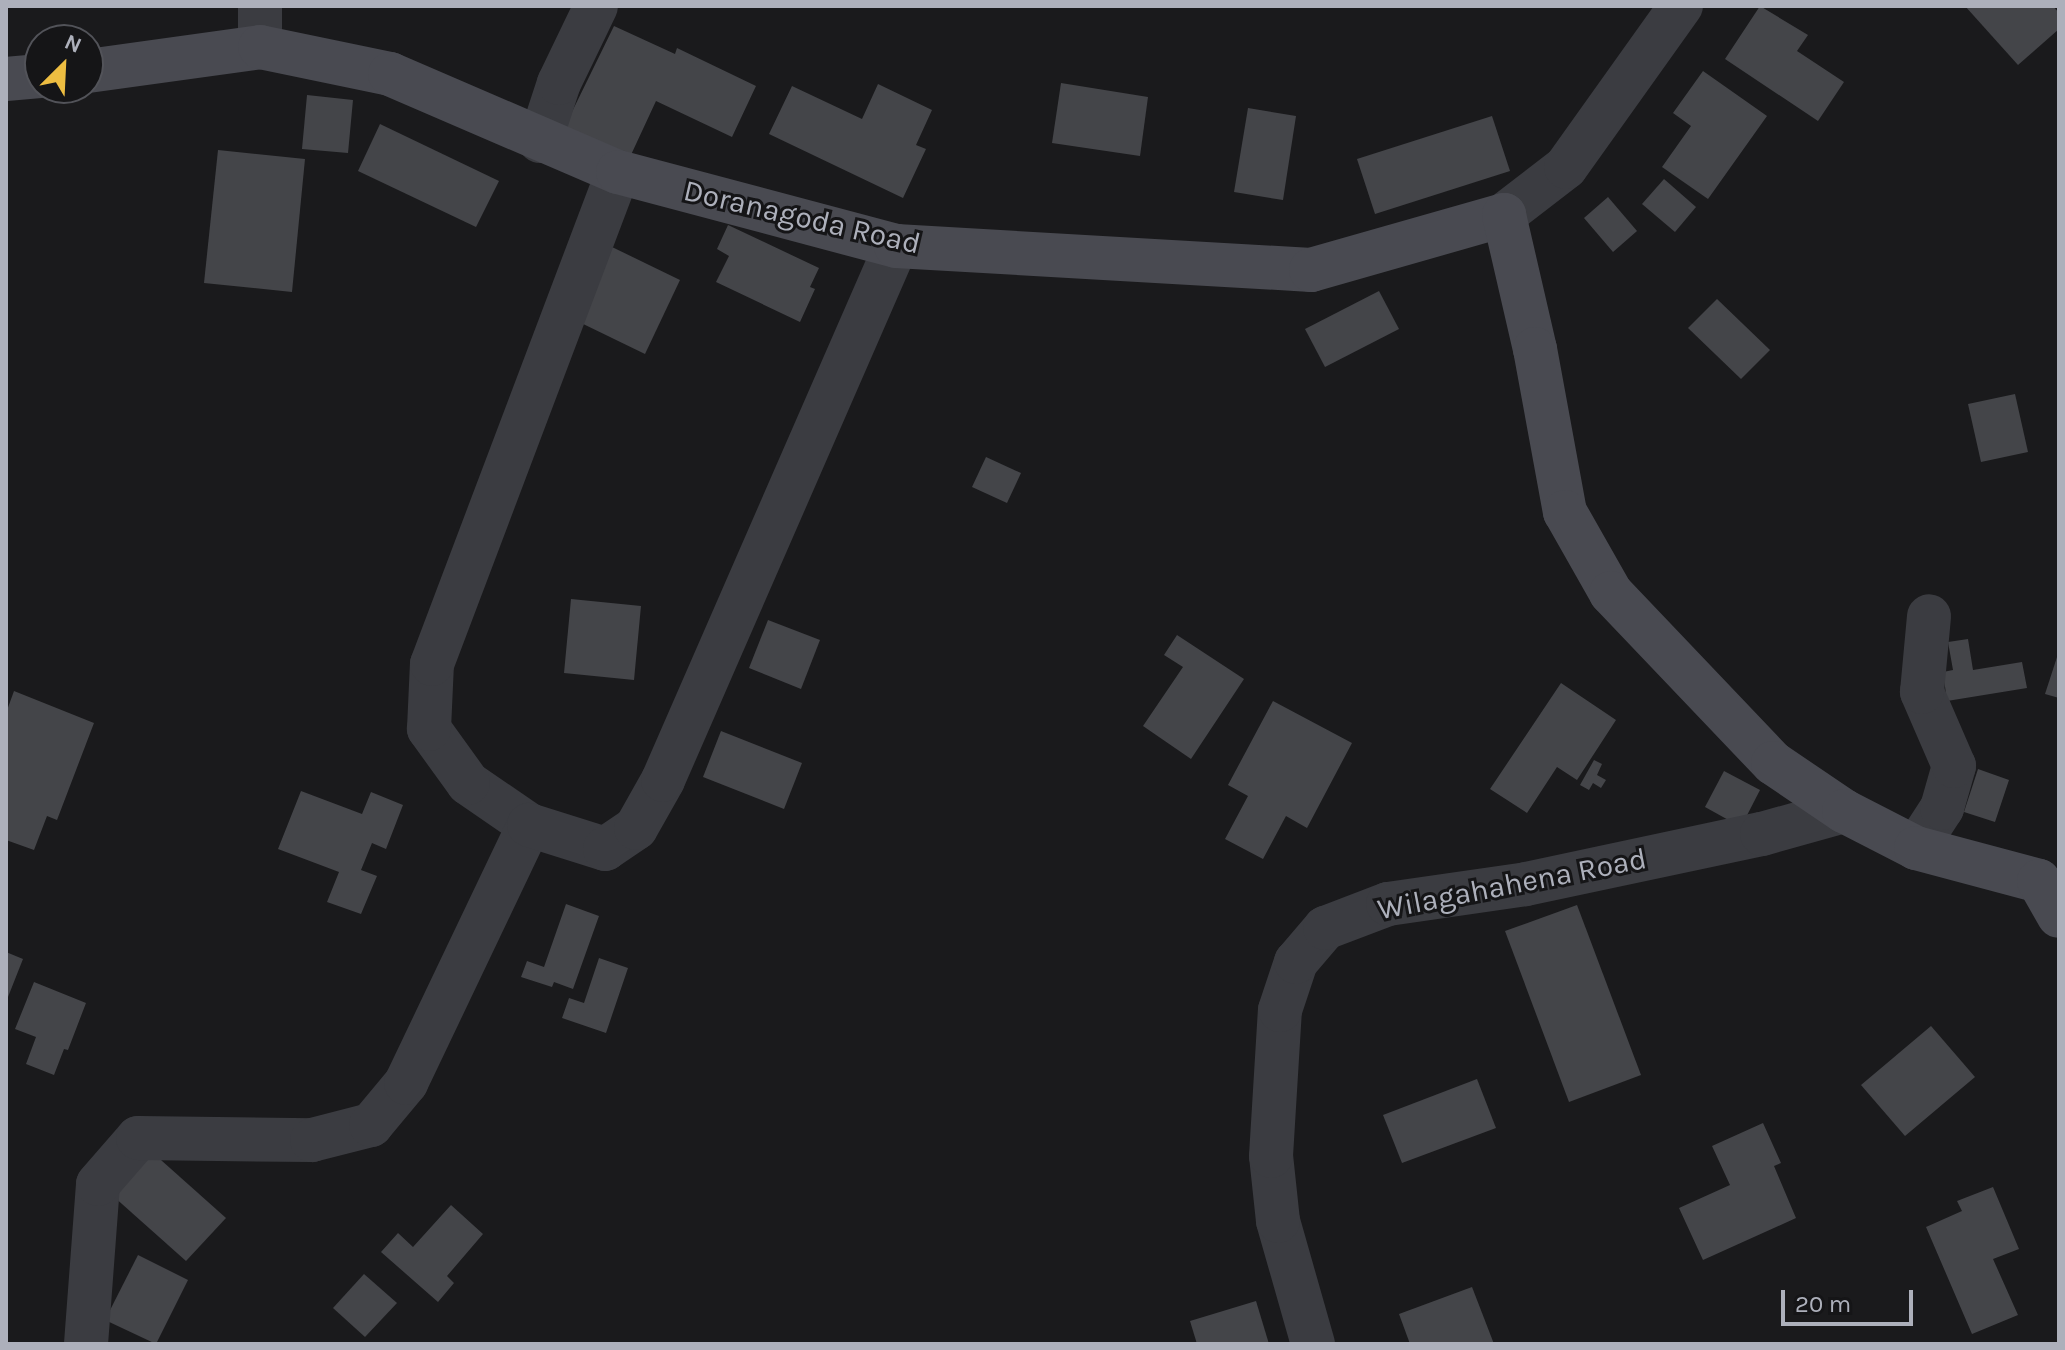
<!DOCTYPE html>
<html>
<head>
<meta charset="utf-8">
<style>
  body { margin:0 }
  #map { position:relative; width:2065px; height:1350px; overflow:hidden; background:#1a1a1c; font-family:Karla,sans-serif }
  div>[style] { position:absolute }
  .building>* { inset:0; background:#444549 }
  .street>* { height:44px; margin:-22px; padding:0 22px; transform-origin:22px; border-radius:22px; background:#3b3c41 }
  .secondary>* { height:44px; margin:-22px; padding:0 22px; transform-origin:22px; border-radius:22px; background:#494a51 }
  span { translate:-50% -50%; white-space:nowrap; text-align:center; line-height:1.15; -webkit-text-stroke:6px #151517; paint-order:stroke }
  .street-label { font-size:30px; color:#adb0bb }
  .frame { position:absolute; inset:0; border:8px solid #adb0bb; pointer-events:none }
  .north { position:absolute; left:24px; top:24px; width:80px; height:80px; box-sizing:border-box; background:#151517; border:2px solid #525359; border-radius:50%; rotate:24deg; font-size:22px; font-weight:700; line-height:32px; text-align:center; color:#adb0bb }
  .north::after { content:''; display:block; margin:auto; width:28px; height:36px; background:#edbd41; clip-path:polygon(50% 0,100% 100%,50% 72%,0 100%) }
  .scale { position:absolute; left:1781px; top:1290px; width:132px; height:36px; box-sizing:border-box; border:4px solid #adb0bb; border-top:0; padding-left:10px; font-size:24px; line-height:28px; white-space:nowrap; color:#adb0bb; -webkit-text-stroke:6px #151517; paint-order:stroke }
</style>
</head>
<body>
<div id="map">
  <div class="building">
    <i style="clip-path:polygon(1760px 6px,1808px 35px,1797px 51px,1844px 82px,1818px 121px,1725px 59px)"></i>
    <i style="clip-path:polygon(1965px 6px,2053px 6px,2059px 13px,2059px 29px,2018px 65px)"></i>
    <i style="clip-path:polygon(614px 26px,675px 54px,677px 48px,756px 86px,732px 137px,656px 101px,630px 157px,565px 126px)"></i>
    <i style="clip-path:polygon(1703px 71px,1767px 116px,1708px 199px,1662px 167px,1691px 126px,1673px 113px)"></i>
    <i style="clip-path:polygon(1061px 83px,1148px 97px,1140px 156px,1052px 143px)"></i>
    <i style="clip-path:polygon(878px 84px,932px 110px,916px 145px,926px 149px,903px 198px,769px 134px,792px 86px,862px 119px)"></i>
    <i style="clip-path:polygon(307px 95px,353px 100px,348px 153px,302px 149px)"></i>
    <i style="clip-path:polygon(1248px 108px,1296px 116px,1283px 200px,1234px 192px)"></i>
    <i style="clip-path:polygon(1492px 116px,1510px 171px,1375px 214px,1357px 159px)"></i>
    <i style="clip-path:polygon(380px 124px,499px 181px,476px 227px,358px 171px)"></i>
    <i style="clip-path:polygon(218px 150px,305px 159px,292px 292px,204px 283px)"></i>
    <i style="clip-path:polygon(1664px 179px,1696px 207px,1675px 232px,1642px 204px)"></i>
    <i style="clip-path:polygon(1608px 197px,1637px 231px,1613px 252px,1584px 218px)"></i>
    <i style="clip-path:polygon(728px 225px,819px 268px,810px 287px,815px 289px,800px 322px,716px 282px,729px 256px,717px 249px)"></i>
    <i style="clip-path:polygon(612px 247px,680px 280px,645px 354px,577px 321px)"></i>
    <i style="clip-path:polygon(1379px 291px,1399px 329px,1325px 367px,1305px 329px)"></i>
    <i style="clip-path:polygon(1717px 299px,1770px 350px,1741px 379px,1688px 328px)"></i>
    <i style="clip-path:polygon(2015px 394px,2028px 452px,1981px 462px,1968px 404px)"></i>
    <i style="clip-path:polygon(986px 457px,1021px 473px,1007px 503px,972px 487px)"></i>
    <i style="clip-path:polygon(571px 599px,641px 606px,634px 680px,564px 673px)"></i>
    <i style="clip-path:polygon(768px 620px,820px 640px,801px 689px,749px 668px)"></i>
    <i style="clip-path:polygon(1177px 635px,1244px 679px,1191px 759px,1143px 726px,1183px 667px,1164px 655px)"></i>
    <i style="clip-path:polygon(1968px 639px,1973px 670px,2022px 662px,2027px 688px,1947px 701px,1943px 672px,1953px 670px,1948px 642px)"></i>
    <i style="clip-path:polygon(2058px 654px,2059px 654px,2059px 698px,2045px 694px)"></i>
    <i style="clip-path:polygon(1561px 683px,1616px 720px,1577px 780px,1557px 767px,1527px 813px,1490px 789px)"></i>
    <i style="clip-path:polygon(14px 691px,94px 723px,57px 820px,47px 816px,34px 850px,6px 840px,6px 713px)"></i>
    <i style="clip-path:polygon(1273px 701px,1352px 743px,1307px 828px,1286px 816px,1263px 859px,1225px 839px,1248px 796px,1228px 785px)"></i>
    <i style="clip-path:polygon(721px 731px,802px 763px,784px 809px,703px 777px)"></i>
    <i style="clip-path:polygon(1594px 760px,1602px 764px,1597px 775px,1606px 780px,1601px 788px,1593px 783px,1589px 790px,1580px 785px)"></i>
    <i style="clip-path:polygon(1978px 769px,2009px 780px,1995px 822px,1964px 812px)"></i>
    <i style="clip-path:polygon(1724px 771px,1760px 790px,1741px 827px,1705px 807px)"></i>
    <i style="clip-path:polygon(301px 791px,362px 814px,371px 792px,403px 805px,386px 849px,372px 843px,361px 870px,377px 876px,361px 914px,327px 902px,339px 872px,278px 849px)"></i>
    <i style="clip-path:polygon(566px 904px,599px 916px,573px 989px,554px 982px,552px 987px,521px 977px,527px 961px,544px 967px)"></i>
    <i style="clip-path:polygon(1577px 905px,1641px 1075px,1569px 1102px,1505px 931px)"></i>
    <i style="clip-path:polygon(6px 952px,23px 959px,6px 1002px)"></i>
    <i style="clip-path:polygon(599px 958px,628px 968px,606px 1033px,562px 1018px,569px 998px,584px 1003px)"></i>
    <i style="clip-path:polygon(34px 982px,86px 1003px,68px 1050px,64px 1049px,54px 1075px,26px 1064px,36px 1037px,15px 1029px)"></i>
    <i style="clip-path:polygon(1931px 1026px,1975px 1077px,1905px 1136px,1861px 1085px)"></i>
    <i style="clip-path:polygon(1477px 1079px,1496px 1128px,1402px 1163px,1383px 1115px)"></i>
    <i style="clip-path:polygon(1763px 1123px,1781px 1163px,1774px 1166px,1796px 1218px,1703px 1260px,1679px 1208px,1730px 1185px,1712px 1146px)"></i>
    <i style="clip-path:polygon(152px 1152px,226px 1218px,186px 1261px,113px 1196px)"></i>
    <i style="clip-path:polygon(1993px 1187px,2019px 1249px,1993px 1259px,2018px 1315px,1972px 1334px,1926px 1227px,1962px 1211px,1957px 1201px)"></i>
    <i style="clip-path:polygon(451px 1205px,483px 1234px,447px 1276px,454px 1283px,438px 1302px,381px 1252px,398px 1233px,413px 1247px)"></i>
    <i style="clip-path:polygon(138px 1255px,188px 1280px,156px 1344px,105px 1320px)"></i>
    <i style="clip-path:polygon(364px 1274px,397px 1303px,365px 1337px,333px 1308px)"></i>
    <i style="clip-path:polygon(1472px 1287px,1494px 1344px,1410px 1344px,1399px 1314px)"></i>
    <i style="clip-path:polygon(1256px 1301px,1269px 1344px,1197px 1344px,1190px 1321px)"></i>
  </div>
  <div class="street">
    <i style="left:260px;top:47px;width:41px;rotate:-90deg"></i>
    <i style="left:540px;top:141px;width:61px;rotate:-71.9deg"></i>
    <i style="left:559px;top:83px;width:85px;rotate:-64.3deg"></i>
    <i style="left:1504px;top:215px;width:78px;rotate:-37.7deg"></i>
    <i style="left:1566px;top:167px;width:198px;rotate:-54.5deg"></i>
    <i style="left:529px;top:825px;width:74px;rotate:-145.5deg"></i>
    <i style="left:468px;top:783px;width:67px;rotate:-125.8deg"></i>
    <i style="left:429px;top:729px;width:65px;rotate:-87.4deg"></i>
    <i style="left:432px;top:664px;width:526px;rotate:-69.29deg"></i>
    <i style="left:1916px;top:848px;width:48px;rotate:-57deg"></i>
    <i style="left:1942px;top:808px;width:44px;rotate:-74.1deg"></i>
    <i style="left:1954px;top:766px;width:81px;rotate:-113.4deg"></i>
    <i style="left:1922px;top:692px;width:76px;rotate:-84.7deg"></i>
    <i style="left:86px;top:1344px;width:160px;rotate:-85.7deg"></i>
    <i style="left:98px;top:1184px;width:61px;rotate:-49deg"></i>
    <i style="left:138px;top:1138px;width:174px;rotate:0.7deg"></i>
    <i style="left:312px;top:1140px;width:61px;rotate:-14.3deg"></i>
    <i style="left:371px;top:1125px;width:55px;rotate:-50.2deg"></i>
    <i style="left:406px;top:1083px;width:286px;rotate:-64.5deg"></i>
    <i style="left:529px;top:825px;width:80px;rotate:17.5deg"></i>
    <i style="left:605px;top:849px;width:37px;rotate:-34deg"></i>
    <i style="left:636px;top:828px;width:55px;rotate:-60.6deg"></i>
    <i style="left:663px;top:780px;width:583px;rotate:-66.43deg"></i>
    <i style="left:1313px;top:1344px;width:128px;rotate:-105.9deg"></i>
    <i style="left:1278px;top:1221px;width:65px;rotate:-96.1deg"></i>
    <i style="left:1271px;top:1156px;width:146px;rotate:-86.5deg"></i>
    <i style="left:1280px;top:1010px;width:51px;rotate:-71.6deg"></i>
    <i style="left:1296px;top:962px;width:45px;rotate:-49.5deg"></i>
    <i style="left:1325px;top:928px;width:67px;rotate:-20.9deg"></i>
    <i style="left:1388px;top:904px;width:139px;rotate:-8.2deg"></i>
    <i style="left:1526px;top:884px;width:241px;rotate:-12deg"></i>
    <i style="left:1762px;top:834px;width:85px;rotate:-15.7deg"></i>
  </div>
  <div class="secondary">
    <i style="left:88px;top:71px;width:174px;rotate:-7.9deg"></i>
    <i style="left:260px;top:47px;width:133px;rotate:11.7deg"></i>
    <i style="left:390px;top:74px;width:248px;rotate:23.3deg"></i>
    <i style="left:618px;top:172px;width:288px;rotate:14.9deg"></i>
    <i style="left:896px;top:246px;width:416px;rotate:3.3deg"></i>
    <i style="left:1311px;top:270px;width:201px;rotate:-15.9deg"></i>
    <i style="left:1504px;top:215px;width:138px;rotate:77deg"></i>
    <i style="left:1535px;top:349px;width:166px;rotate:79.6deg"></i>
    <i style="left:1565px;top:512px;width:93px;rotate:60.4deg"></i>
    <i style="left:1611px;top:593px;width:235px;rotate:46.4deg"></i>
    <i style="left:1773px;top:763px;width:86px;rotate:34.1deg"></i>
    <i style="left:1844px;top:811px;width:81px;rotate:27.2deg"></i>
    <i style="left:1916px;top:848px;width:127px;rotate:15deg"></i>
    <i style="left:2039px;top:881px;width:40px;rotate:60.3deg"></i>
    <i style="left:6px;top:79px;width:34px;rotate:-5deg"></i>
  </div>
  <div class="street-label">
    <span style="left:802px;top:217px;rotate:13deg">Doranagoda Road</span>
    <span style="left:1512px;top:884px;rotate:-11deg">Wilagahahena Road</span>
  </div>
  <div class="frame"></div>
  <div class="north">N</div>
  <div class="scale">20 m</div>
</div>
</body>
</html>
